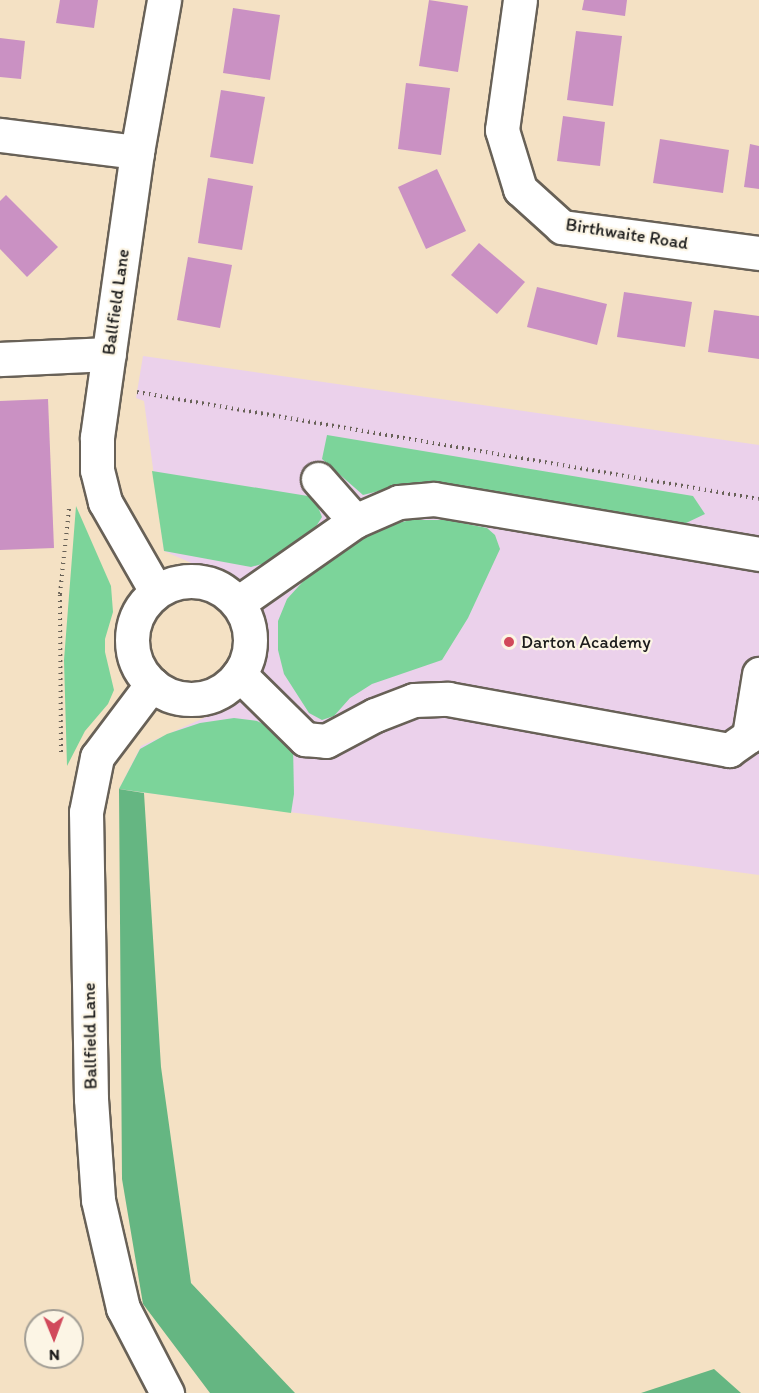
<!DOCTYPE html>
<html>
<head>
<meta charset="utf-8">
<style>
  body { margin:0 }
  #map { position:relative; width:759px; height:1393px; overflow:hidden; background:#f4e1c4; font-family:Itim,sans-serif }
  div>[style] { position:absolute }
  .built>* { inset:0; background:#ebd1eb }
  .green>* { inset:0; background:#7cd49a }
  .forest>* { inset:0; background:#65b682 }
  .building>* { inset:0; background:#ca91c3 }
  .path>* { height:4px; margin-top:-2px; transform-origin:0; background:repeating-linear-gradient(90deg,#686157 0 1.5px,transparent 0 6px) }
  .roads { filter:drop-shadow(2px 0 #686157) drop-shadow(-2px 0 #686157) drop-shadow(0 2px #686157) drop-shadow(0 -2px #686157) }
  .minor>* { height:33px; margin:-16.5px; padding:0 16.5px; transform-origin:16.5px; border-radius:16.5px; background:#fff }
  .minor>.ring { margin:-16.5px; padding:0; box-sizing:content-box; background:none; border:33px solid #fff; border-radius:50% }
  .dots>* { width:16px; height:16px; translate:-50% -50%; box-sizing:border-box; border:3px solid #fcf5e5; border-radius:50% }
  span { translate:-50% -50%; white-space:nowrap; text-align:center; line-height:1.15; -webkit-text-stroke:4.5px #fcf5e5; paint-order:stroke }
  .street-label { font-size:18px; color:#1c1c1c }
  .poi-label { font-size:18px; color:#1c1c1c }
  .left { translate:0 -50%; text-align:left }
  .north { position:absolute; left:24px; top:1309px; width:60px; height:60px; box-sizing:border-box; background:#fcf5e5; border:2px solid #a29e95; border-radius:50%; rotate:179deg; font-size:16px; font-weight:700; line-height:24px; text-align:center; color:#1c1c1c }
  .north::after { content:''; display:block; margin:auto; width:21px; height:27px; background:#d1495b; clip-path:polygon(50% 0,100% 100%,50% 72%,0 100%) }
</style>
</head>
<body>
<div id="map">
  <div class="built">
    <i style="clip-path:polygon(143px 356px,759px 445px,759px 875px,119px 789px,141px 746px,262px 692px,258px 592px,164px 551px,144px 401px,136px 398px)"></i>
  </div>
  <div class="green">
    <i style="clip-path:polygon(327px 435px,693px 496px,705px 514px,684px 524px,437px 484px,391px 488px,363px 495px,322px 459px)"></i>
    <i style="clip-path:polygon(152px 471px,314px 497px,322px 517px,312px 533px,272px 561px,251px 567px,164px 551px)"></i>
    <i style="clip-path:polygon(76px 506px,111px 586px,113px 612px,105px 639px,105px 652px,114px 690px,108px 704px,85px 731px,67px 766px,64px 660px)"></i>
    <i style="clip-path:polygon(410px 520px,447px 520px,487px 528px,495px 535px,500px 549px,468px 618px,442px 660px,372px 684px,350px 698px,334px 716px,322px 720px,309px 713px,284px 674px,278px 650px,278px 621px,287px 599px,308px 576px,376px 529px)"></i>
    <i style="clip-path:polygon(234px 718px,257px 721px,276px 730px,293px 746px,294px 794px,291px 813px,119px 789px,140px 749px,167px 734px,200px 723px)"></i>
  </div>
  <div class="forest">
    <i style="clip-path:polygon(119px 789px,144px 793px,161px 1067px,191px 1283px,295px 1393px,210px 1393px,143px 1304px,122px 1179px)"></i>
    <i style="clip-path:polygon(714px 1369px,741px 1393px,641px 1393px)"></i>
  </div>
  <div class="building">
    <i style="clip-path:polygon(60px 0,98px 0,94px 28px,56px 23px)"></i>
    <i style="clip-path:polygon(429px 0,468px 6px,458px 72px,419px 66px)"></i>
    <i style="clip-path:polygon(584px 0,627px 0,625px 16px,582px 10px)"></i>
    <i style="clip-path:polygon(233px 8px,280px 15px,270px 80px,223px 73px)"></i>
    <i style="clip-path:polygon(576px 31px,622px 36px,613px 106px,567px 100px)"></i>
    <i style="clip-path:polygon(0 38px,25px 41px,21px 79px,0 77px)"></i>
    <i style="clip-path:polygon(406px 83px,450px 88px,441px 155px,398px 149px)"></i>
    <i style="clip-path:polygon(221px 90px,265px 97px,253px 164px,210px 157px)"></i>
    <i style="clip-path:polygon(563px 116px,605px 122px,600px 166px,557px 161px)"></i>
    <i style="clip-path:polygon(660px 139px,729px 150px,723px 193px,653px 183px)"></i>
    <i style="clip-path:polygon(750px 144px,759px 146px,759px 189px,744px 187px)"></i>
    <i style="clip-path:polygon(437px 169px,466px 231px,426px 249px,398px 187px)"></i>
    <i style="clip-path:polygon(208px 178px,253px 186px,242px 250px,198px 243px)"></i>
    <i style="clip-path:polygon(6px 195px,58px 247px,27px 277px,0 249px,0 201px)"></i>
    <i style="clip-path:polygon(479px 243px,525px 282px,497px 314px,451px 275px)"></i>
    <i style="clip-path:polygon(188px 257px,232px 265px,220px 328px,177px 320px)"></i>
    <i style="clip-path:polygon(537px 287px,607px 304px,597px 345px,527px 327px)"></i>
    <i style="clip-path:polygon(624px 292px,692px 302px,685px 347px,617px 337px)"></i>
    <i style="clip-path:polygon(714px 310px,759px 316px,759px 359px,708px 352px)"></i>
    <i style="clip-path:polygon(48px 399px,54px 548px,0 550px,0 401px)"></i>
  </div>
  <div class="path">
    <i style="left:137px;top:392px;width:631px;rotate:9.76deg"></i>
    <i style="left:61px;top:752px;width:158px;rotate:-90.4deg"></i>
    <i style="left:60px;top:594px;width:86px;rotate:-84deg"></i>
  </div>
  <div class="roads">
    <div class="minor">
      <i style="left:520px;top:0;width:131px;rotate:97.9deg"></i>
      <i style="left:502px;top:130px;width:62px;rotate:73deg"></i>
      <i style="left:520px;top:189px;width:57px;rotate:42.1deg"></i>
      <i style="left:562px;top:227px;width:199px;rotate:7.5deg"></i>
      <i style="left:0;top:135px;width:138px;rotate:7.1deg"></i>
      <i style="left:0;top:359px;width:109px;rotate:-2.6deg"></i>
      <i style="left:318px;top:479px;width:56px;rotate:48.6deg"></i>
      <i class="ring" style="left:132px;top:581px;width:85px;height:85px"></i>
      <i style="left:156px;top:591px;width:103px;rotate:-119.8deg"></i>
      <i style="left:105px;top:502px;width:33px;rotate:-104deg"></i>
      <i style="left:97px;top:470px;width:33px;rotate:-90deg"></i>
      <i style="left:97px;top:437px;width:288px;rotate:-82deg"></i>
      <i style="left:137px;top:152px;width:154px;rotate:-79.9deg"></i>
      <i style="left:238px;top:603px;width:143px;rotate:-35deg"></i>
      <i style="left:355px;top:521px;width:48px;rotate:-23.4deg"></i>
      <i style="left:399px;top:502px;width:35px;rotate:-5deg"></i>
      <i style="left:434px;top:499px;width:330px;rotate:9.6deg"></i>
      <i style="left:239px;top:674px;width:93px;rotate:44.6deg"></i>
      <i style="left:305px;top:739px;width:21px;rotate:5deg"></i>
      <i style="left:326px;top:741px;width:55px;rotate:-28deg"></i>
      <i style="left:375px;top:715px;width:42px;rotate:-21deg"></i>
      <i style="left:414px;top:700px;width:34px;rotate:-2deg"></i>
      <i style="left:448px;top:699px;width:286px;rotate:10.3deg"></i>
      <i style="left:729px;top:750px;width:24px;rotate:-35deg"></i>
      <i style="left:749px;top:736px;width:63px;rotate:-80.8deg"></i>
      <i style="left:152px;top:684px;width:91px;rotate:127deg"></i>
      <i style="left:97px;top:757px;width:56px;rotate:101.3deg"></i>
      <i style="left:86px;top:812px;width:287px;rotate:89deg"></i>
      <i style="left:91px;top:1099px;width:101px;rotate:86deg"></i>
      <i style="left:98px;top:1200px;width:111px;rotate:77deg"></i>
      <i style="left:123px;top:1308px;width:96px;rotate:62.6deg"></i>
    </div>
  </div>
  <div class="dots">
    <i style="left:509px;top:642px;background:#d1495b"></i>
  </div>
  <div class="street-label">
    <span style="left:627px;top:234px;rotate:9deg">Birthwaite Road</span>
    <span style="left:116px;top:302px;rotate:-82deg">Ballfield Lane</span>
    <span style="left:90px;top:1036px;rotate:-91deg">Ballfield Lane</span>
  </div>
  <div class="poi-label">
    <span class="left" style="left:521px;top:642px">Darton Academy</span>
  </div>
  <div class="north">N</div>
</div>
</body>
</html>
